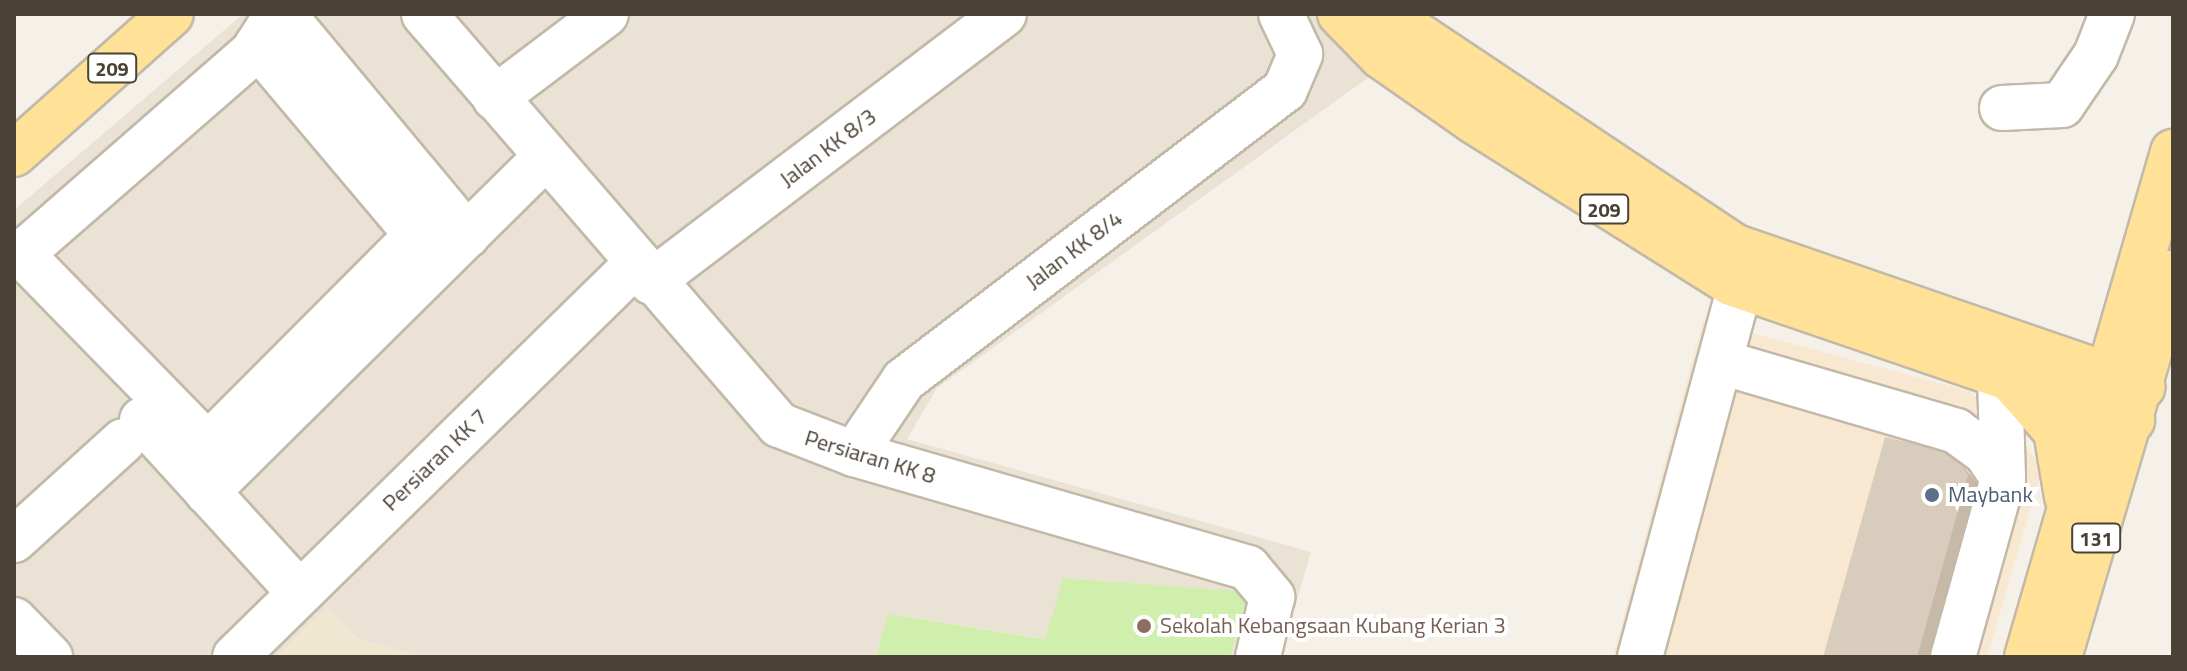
<!DOCTYPE html>
<html>
<head>
<meta charset="utf-8">
<style>
  body { margin:0 }
  #map { position:relative; width:2187px; height:671px; overflow:hidden; background:#f5f1e8; font-family:"Titillium Web",sans-serif }
  div>[style] { position:absolute }
  .residential>* { inset:0; background:#eae3d5 }
  .commercial>* { inset:0; background:#f9e8d1 }
  .education>* { inset:0; background:#f0e7d0 }
  .green>* { inset:0; background:#d0eeac }
  .shadow>* { inset:0; background:#0003 }
  .building>* { inset:0; background:#d8cdbc }
  .roads { filter:drop-shadow(2px 0 #c2b9a9) drop-shadow(-2px 0 #c2b9a9) drop-shadow(0 2px #c2b9a9) drop-shadow(0 -2px #c2b9a9) }
  .minor>* { height:44px; margin:-22px; padding:0 22px; transform-origin:22px; border-radius:22px; background:#fff }
  .major>* { height:44px; margin:-22px; padding:0 22px; transform-origin:22px; border-radius:22px; background:#ffe197 }
  .dots>* { width:22px; height:22px; translate:-50% -50%; box-sizing:border-box; border:4px solid #fff; border-radius:50% }
  span { translate:-50% -50%; white-space:nowrap; text-align:center; line-height:1.15; -webkit-text-stroke:8px #fff; paint-order:stroke }
  .shield-label span { padding:2px 6px; background:#fff; border:2px solid; border-radius:6px; -webkit-text-stroke-width:0 }
  .shield-label { font-size:20px; color:#4a4235; font-weight:700 }
  .street-label { font-size:22px; color:#4a4235 }
  .service-label { font-size:22px; color:#4e5e75 }
  .left { translate:0 -50%; text-align:left }
  .education-label { font-size:22px; color:#785e54 }
  .frame { position:absolute; inset:0; border:16px solid #4a4235; pointer-events:none }
</style>
</head>
<body>
<div id="map">
  <div class="residential">
    <i style="clip-path:polygon(243px 14px,1327px 14px,1383px 67px,937px 388px,907px 439px,1311px 552px,1280px 657px,1230px 657px,1250px 593px,1063px 578px,1046px 639px,889px 614px,876px 657px,423px 657px,358px 639px,326px 608px,276px 657px,14px 657px,14px 210px)"></i>
  </div>
  <div class="commercial">
    <i style="clip-path:polygon(1703px 320px,1969px 391px,2043px 466px,1987px 657px,1613px 657px)"></i>
  </div>
  <div class="education">
    <i style="clip-path:polygon(326px 607px,358px 639px,423px 657px,276px 657px)"></i>
  </div>
  <div class="green">
    <i style="clip-path:polygon(1063px 578px,1250px 592px,1230px 657px,876px 657px,888px 614px,1045px 639px)"></i>
  </div>
  <div class="shadow">
    <i style="clip-path:polygon(1953px 454px,1991px 500px,1947px 657px,1825px 657px)"></i>
  </div>
  <div class="building">
    <i style="clip-path:polygon(1885px 437px,1954px 453px,1968px 475px,1917px 657px,1823px 657px)"></i>
  </div>
  <div class="roads">
    <div class="minor">
      <i style="left:283px;top:14px;width:288px;rotate:50.2deg"></i>
      <i style="left:424px;top:14px;width:543px;rotate:49.18deg"></i>
      <i style="left:779px;top:425px;width:80px;rotate:21.1deg"></i>
      <i style="left:854px;top:454px;width:410px;rotate:16.1deg"></i>
      <i style="left:1248px;top:568px;width:38px;rotate:50deg"></i>
      <i style="left:1272px;top:597px;width:62px;rotate:103.1deg"></i>
      <i style="left:257px;top:45px;width:248px;rotate:49.9deg"></i>
      <i style="left:417px;top:235px;width:286px;rotate:134.9deg"></i>
      <i style="left:215px;top:438px;width:12px;rotate:171deg"></i>
      <i style="left:203px;top:440px;width:249px;rotate:-134.3deg"></i>
      <i style="left:29px;top:262px;width:12px;rotate:-104deg"></i>
      <i style="left:26px;top:250px;width:301px;rotate:-41.1deg"></i>
      <i style="left:253px;top:52px;width:45px;rotate:-57.7deg"></i>
      <i style="left:495px;top:98px;width:139px;rotate:-37.1deg"></i>
      <i style="left:2002px;top:108px;width:60px;rotate:-2.9deg"></i>
      <i style="left:2062px;top:105px;width:60px;rotate:-55.8deg"></i>
      <i style="left:2096px;top:55px;width:44px;rotate:-68.7deg"></i>
      <i style="left:651px;top:282px;width:443px;rotate:-37.2deg"></i>
      <i style="left:1724px;top:363px;width:242px;rotate:16.3deg"></i>
      <i style="left:1956px;top:431px;width:37px;rotate:36deg"></i>
      <i style="left:1986px;top:453px;width:30px;rotate:56deg"></i>
      <i style="left:142px;top:420px;width:234px;rotate:47.6deg"></i>
      <i style="left:854px;top:454px;width:89px;rotate:-56deg"></i>
      <i style="left:904px;top:380px;width:479px;rotate:-37.3deg"></i>
      <i style="left:1285px;top:90px;width:39px;rotate:-67deg"></i>
      <i style="left:1300px;top:54px;width:44px;rotate:-115.4deg"></i>
      <i style="left:207px;top:492px;width:476px;rotate:-44.7deg"></i>
      <i style="left:14px;top:540px;width:147px;rotate:-42.2deg"></i>
      <i style="left:14px;top:620px;width:52px;rotate:45.8deg"></i>
      <i style="left:235px;top:657px;width:561px;rotate:-44.42deg"></i>
      <i style="left:1640px;top:657px;width:384px;rotate:-74.9deg"></i>
      <i style="left:1953px;top:657px;width:186px;rotate:-74.4deg"></i>
      <i style="left:2003px;top:478px;width:103px;rotate:-91.7deg"></i>
    </div>
    <div class="major">
      <i style="left:1340px;top:14px;width:59px;rotate:45.7deg"></i>
      <i style="left:1381px;top:56px;width:113px;rotate:35deg"></i>
      <i style="left:1474px;top:121px;width:304px;rotate:32.2deg"></i>
      <i style="left:1731px;top:283px;width:424px;rotate:18.9deg"></i>
      <i style="left:1386px;top:14px;width:420px;rotate:33.7deg"></i>
      <i style="left:1736px;top:247px;width:430px;rotate:19deg"></i>
      <i style="left:14px;top:154px;width:210px;rotate:-41.7deg"></i>
      <i style="left:2012px;top:381px;width:67px;rotate:48.7deg"></i>
      <i style="left:2056px;top:431px;width:67px;rotate:80.5deg"></i>
      <i style="left:2027px;top:657px;width:526px;rotate:-73.87deg"></i>
      <i style="left:2059px;top:657px;width:401px;rotate:-73.5deg"></i>
    </div>
  </div>
  <div class="dots">
    <i style="left:1932px;top:495px;background:#5c6f8a"></i>
    <i style="left:1144px;top:626px;background:#8d6e63"></i>
  </div>
  <div class="shield-label">
    <span style="left:112px;top:68px">209</span>
    <span style="left:1604px;top:209px">209</span>
    <span style="left:2096px;top:538px">131</span>
  </div>
  <div class="street-label">
    <span style="left:828px;top:148px;rotate:-37deg">Jalan KK 8/3</span>
    <span style="left:1074px;top:250px;rotate:-37deg">Jalan KK 8/4</span>
    <span style="left:870px;top:457px;rotate:17deg">Persiaran KK 8</span>
    <span style="left:435px;top:460px;rotate:-44deg">Persiaran KK 7</span>
  </div>
  <div class="service-label">
    <span class="left" style="left:1948px;top:495px">Maybank</span>
  </div>
  <div class="education-label">
    <span class="left" style="left:1160px;top:626px">Sekolah Kebangsaan Kubang Kerian 3</span>
  </div>
  <div class="frame"></div>
</div>
</body>
</html>
